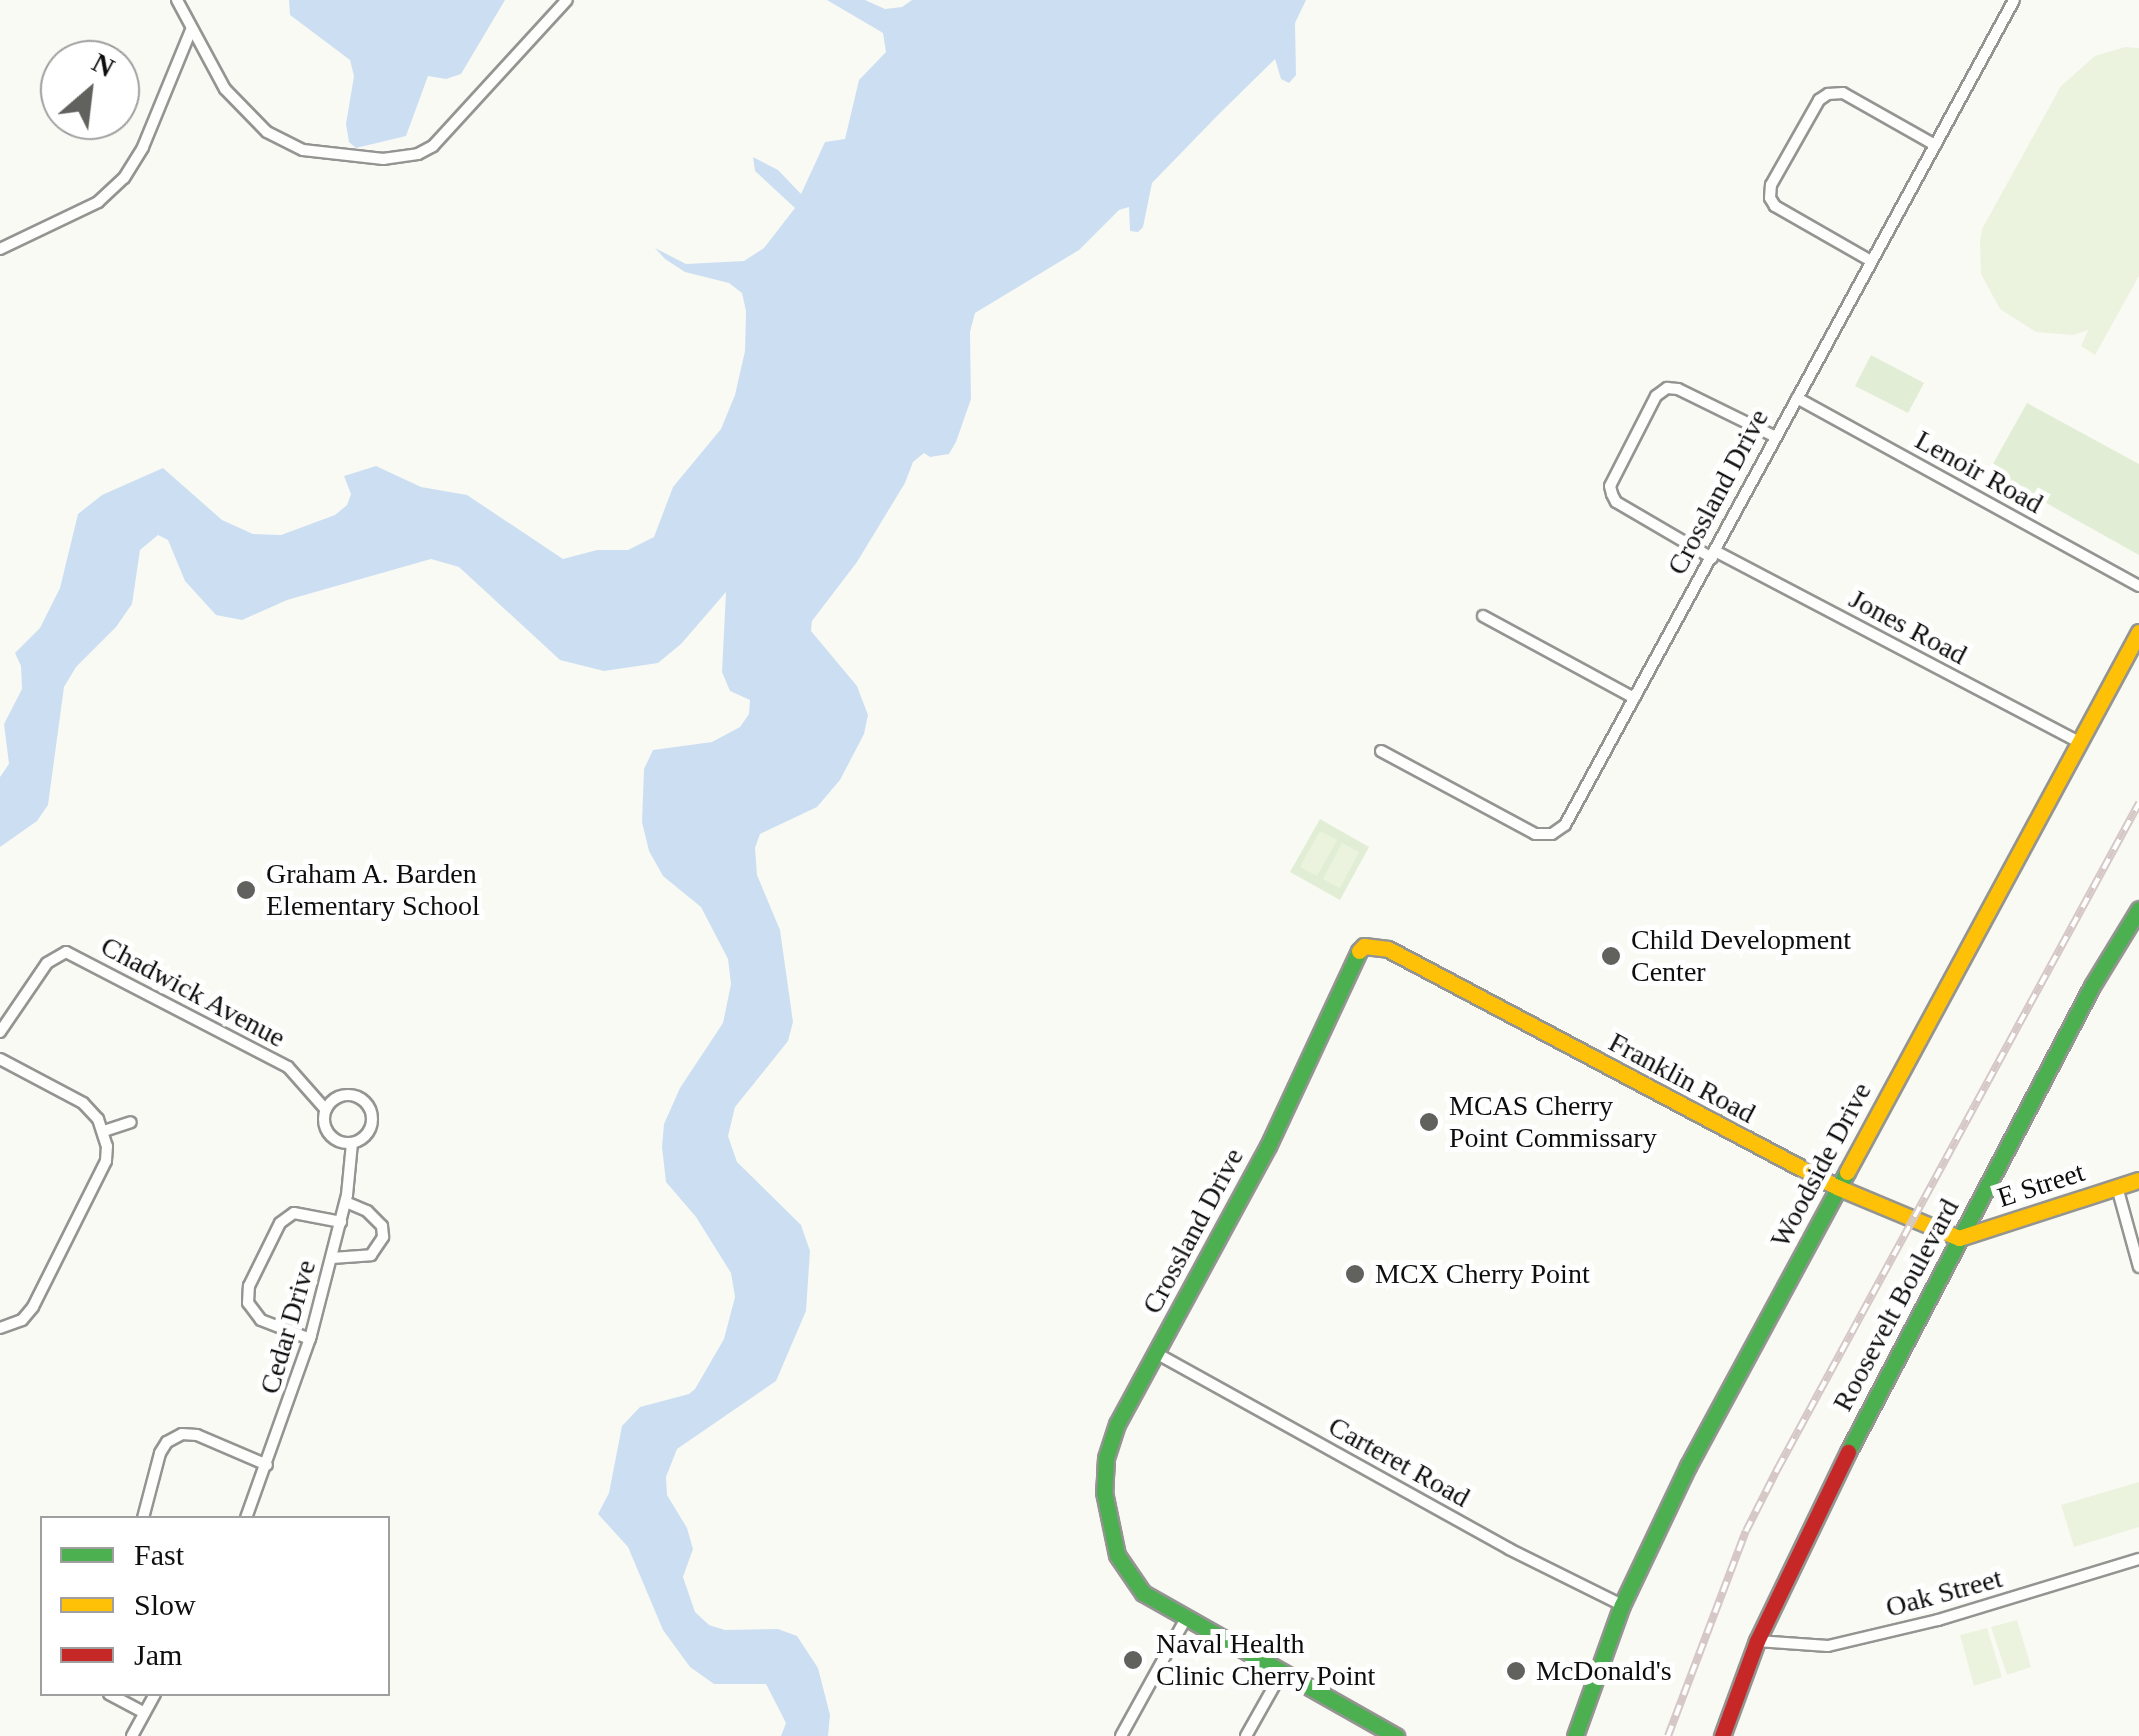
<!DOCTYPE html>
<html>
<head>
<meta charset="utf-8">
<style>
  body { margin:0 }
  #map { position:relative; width:2139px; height:1736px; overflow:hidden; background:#fafaf4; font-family:Georgia,serif }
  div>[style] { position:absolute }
  .green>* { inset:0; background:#e1eed5 }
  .pitch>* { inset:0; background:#ebf3df }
  .water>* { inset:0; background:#ccdff2 }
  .roads { filter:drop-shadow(2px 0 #949492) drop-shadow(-2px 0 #949492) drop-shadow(0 2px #949492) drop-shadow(0 -2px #949492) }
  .street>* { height:10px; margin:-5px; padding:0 5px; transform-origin:5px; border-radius:5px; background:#fefefd }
  .street>.ring { margin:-5px; padding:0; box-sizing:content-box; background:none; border:10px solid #fefefd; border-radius:50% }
  .fast>* { height:15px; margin:-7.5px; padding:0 7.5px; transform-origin:7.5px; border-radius:7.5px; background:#4caf50 }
  .slow>* { height:15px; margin:-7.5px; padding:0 7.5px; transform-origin:7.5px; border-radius:7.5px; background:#ffc107 }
  .jam>* { height:15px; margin:-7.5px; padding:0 7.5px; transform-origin:7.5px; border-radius:7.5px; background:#c62828 }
  .rail>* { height:8px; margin-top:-4px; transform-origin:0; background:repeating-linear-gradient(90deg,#fff 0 11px,#d5c8c6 0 22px); box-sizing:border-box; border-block:2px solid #d5c8c6 }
  .dots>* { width:28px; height:28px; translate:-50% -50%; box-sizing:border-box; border:5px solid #fff; border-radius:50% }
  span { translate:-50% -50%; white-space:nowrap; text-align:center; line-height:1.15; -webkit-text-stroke:10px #fff; paint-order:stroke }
  .street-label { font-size:28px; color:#0e0e0e }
  .poi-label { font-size:28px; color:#0e0e0e }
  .left { translate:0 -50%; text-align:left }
  .legend { position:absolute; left:40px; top:1516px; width:350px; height:180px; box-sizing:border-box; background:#fff; border:2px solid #9f9f9f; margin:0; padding:12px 18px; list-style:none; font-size:30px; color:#0e0e0e }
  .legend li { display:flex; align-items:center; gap:20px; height:50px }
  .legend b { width:50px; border:2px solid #9f9f9f }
  .north { position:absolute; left:40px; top:40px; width:100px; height:100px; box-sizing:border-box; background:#fff; border:2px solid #9f9f9f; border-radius:50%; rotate:28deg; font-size:28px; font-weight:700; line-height:40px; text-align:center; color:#0e0e0e }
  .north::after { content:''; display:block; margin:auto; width:35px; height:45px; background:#61615e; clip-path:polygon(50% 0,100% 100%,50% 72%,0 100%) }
</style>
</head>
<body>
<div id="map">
  <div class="green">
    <i style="clip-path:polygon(1871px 355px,1924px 383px,1908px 413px,1855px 386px)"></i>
    <i style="clip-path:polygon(2027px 403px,2139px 464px,2139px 555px,1989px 471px)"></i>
    <i style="clip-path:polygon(1320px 819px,1369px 847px,1340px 900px,1290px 872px)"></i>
  </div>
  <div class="pitch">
    <i style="clip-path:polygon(2125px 47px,2139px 48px,2139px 276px,2095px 355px,2081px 346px,2088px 330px,2073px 335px,2036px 332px,2000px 309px,1981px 274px,1980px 242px,1982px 229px,2061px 86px,2095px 56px)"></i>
    <i style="clip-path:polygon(1320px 831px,1337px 840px,1317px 876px,1300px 867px)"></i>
    <i style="clip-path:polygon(1342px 843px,1359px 852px,1340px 888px,1323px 879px)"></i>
    <i style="clip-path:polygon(2139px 1482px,2139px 1527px,2074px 1547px,2061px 1505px)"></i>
    <i style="clip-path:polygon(2017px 1620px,2031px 1667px,2007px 1675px,1991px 1627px)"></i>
    <i style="clip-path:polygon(1987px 1628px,2002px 1677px,1974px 1686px,1960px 1635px)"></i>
  </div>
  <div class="water">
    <i style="clip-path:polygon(289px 0,505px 0,461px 74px,446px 79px,428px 76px,406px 136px,356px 148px,349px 142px,346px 124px,354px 76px,350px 60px,290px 15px)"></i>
    <i style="clip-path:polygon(827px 0,865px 0,885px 9px,902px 7px,912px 0,1306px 0,1295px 23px,1296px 75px,1289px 83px,1281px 79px,1275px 59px,1218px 115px,1152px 183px,1143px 227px,1138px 232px,1130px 231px,1129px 207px,1119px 210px,1079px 250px,975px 313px,970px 332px,971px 399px,956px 442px,949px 454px,930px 457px,924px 453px,913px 462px,905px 483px,857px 562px,812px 621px,811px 631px,857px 686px,868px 715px,864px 734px,840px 780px,817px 807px,760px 834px,755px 848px,757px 875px,780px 930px,793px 1022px,788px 1041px,735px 1107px,728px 1136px,737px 1162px,801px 1225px,810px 1251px,806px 1311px,776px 1381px,677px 1449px,666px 1477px,667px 1495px,687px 1528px,693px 1549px,683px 1577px,695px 1612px,709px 1625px,725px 1630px,778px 1629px,797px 1636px,818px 1668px,830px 1715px,828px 1736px,781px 1736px,786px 1723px,766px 1684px,714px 1684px,690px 1667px,663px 1630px,628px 1547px,598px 1514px,609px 1493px,622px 1426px,640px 1407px,689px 1394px,695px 1389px,724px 1339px,735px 1297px,731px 1273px,696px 1217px,666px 1182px,662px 1147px,664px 1124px,680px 1088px,723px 1023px,731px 984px,728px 959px,701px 907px,663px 876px,649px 851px,642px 822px,644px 769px,653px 750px,712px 742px,740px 727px,749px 714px,750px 700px,730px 691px,722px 672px,726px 592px,681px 644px,658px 663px,604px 671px,560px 660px,459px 567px,431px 559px,287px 600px,242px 620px,216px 615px,185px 581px,168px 540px,158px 535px,140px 550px,132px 604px,116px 627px,76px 667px,64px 687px,48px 805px,37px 821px,0 847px,0 777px,9px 764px,4px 724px,22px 689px,21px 666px,15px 653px,40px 628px,60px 588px,78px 514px,102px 495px,163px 468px,222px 520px,253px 534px,281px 535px,335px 515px,347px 505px,351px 494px,344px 476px,376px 466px,421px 487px,467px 495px,563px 559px,597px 550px,628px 550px,654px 537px,673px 487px,721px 429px,735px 395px,745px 351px,746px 311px,742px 293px,729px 283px,685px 272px,665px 259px,655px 248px,686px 264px,744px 261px,764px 248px,795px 208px,755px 171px,753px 157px,778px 170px,801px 194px,825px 142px,845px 139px,859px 80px,886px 52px,883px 33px)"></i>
  </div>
  <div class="roads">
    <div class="street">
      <i style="left:177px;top:0;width:101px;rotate:61.7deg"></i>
      <i style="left:225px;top:89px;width:60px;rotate:45.7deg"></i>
      <i style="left:267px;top:132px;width:40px;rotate:26.6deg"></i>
      <i style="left:303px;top:150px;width:81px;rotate:6.4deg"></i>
      <i style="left:383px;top:159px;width:35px;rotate:-8deg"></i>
      <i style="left:418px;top:154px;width:17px;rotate:-28deg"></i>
      <i style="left:433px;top:146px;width:198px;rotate:-47.5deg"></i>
      <i style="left:0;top:249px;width:109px;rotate:-25.6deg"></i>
      <i style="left:98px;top:202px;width:35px;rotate:-43deg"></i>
      <i style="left:124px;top:178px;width:36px;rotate:-58deg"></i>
      <i style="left:143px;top:147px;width:126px;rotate:-67.7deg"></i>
      <i style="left:1871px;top:261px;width:111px;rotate:-150.2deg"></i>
      <i style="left:1775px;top:206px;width:9px;rotate:-122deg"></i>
      <i style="left:1770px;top:198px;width:13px;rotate:-86deg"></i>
      <i style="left:1771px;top:185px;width:98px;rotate:-60.5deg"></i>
      <i style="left:1819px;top:100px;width:11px;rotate:-34deg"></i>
      <i style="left:1828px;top:94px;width:15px;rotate:-4deg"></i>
      <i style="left:1843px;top:93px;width:106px;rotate:29.5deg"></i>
      <i style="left:1797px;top:398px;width:390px;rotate:28.8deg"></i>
      <i style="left:1715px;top:551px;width:411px;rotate:27.7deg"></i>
      <i style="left:1712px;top:558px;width:111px;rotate:-149.7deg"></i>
      <i style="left:1616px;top:502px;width:9px;rotate:-117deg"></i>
      <i style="left:1612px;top:494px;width:8px;rotate:-104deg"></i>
      <i style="left:1610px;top:486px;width:101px;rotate:-62.9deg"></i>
      <i style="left:1656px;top:396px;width:14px;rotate:-36deg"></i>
      <i style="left:1667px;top:388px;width:11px;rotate:5deg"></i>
      <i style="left:1678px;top:389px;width:109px;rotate:26.1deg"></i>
      <i style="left:1483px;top:616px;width:172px;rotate:28.5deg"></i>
      <i style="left:1381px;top:751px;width:175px;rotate:28.3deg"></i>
      <i style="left:1535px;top:834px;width:17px"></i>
      <i style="left:1552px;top:834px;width:16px;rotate:-35deg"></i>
      <i style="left:1565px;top:825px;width:939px;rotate:-61.44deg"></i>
      <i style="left:0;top:1032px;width:83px;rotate:-55.7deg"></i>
      <i style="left:47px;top:963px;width:22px;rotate:-30deg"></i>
      <i style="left:66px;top:952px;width:250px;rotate:27.4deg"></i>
      <i style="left:288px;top:1067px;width:57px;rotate:48.5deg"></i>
      <i style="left:0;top:1059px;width:94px;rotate:27.9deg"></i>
      <i style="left:83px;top:1103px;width:22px;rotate:47deg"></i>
      <i style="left:98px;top:1119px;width:28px;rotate:72deg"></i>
      <i style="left:107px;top:1146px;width:15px;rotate:94deg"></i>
      <i style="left:106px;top:1161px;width:163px;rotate:116.6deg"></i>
      <i style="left:33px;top:1307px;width:17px;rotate:130deg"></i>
      <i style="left:22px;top:1320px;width:23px;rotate:160deg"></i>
      <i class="ring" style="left:324px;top:1095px;width:38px;height:38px"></i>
      <i style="left:104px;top:1131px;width:28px;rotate:-18deg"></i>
      <i style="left:2117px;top:1187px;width:83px;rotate:74.6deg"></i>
      <i style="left:332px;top:1258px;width:39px;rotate:-4deg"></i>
      <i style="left:371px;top:1255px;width:22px;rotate:-56deg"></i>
      <i style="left:383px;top:1237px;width:11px;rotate:-95deg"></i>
      <i style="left:382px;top:1226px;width:21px;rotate:-135deg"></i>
      <i style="left:367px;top:1211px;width:23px;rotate:-157deg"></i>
      <i style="left:310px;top:1339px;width:53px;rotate:-158.8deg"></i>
      <i style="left:261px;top:1320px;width:21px;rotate:-127deg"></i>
      <i style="left:248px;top:1303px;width:17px;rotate:-87deg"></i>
      <i style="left:249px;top:1286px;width:70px;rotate:-63.8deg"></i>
      <i style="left:280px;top:1223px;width:17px;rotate:-36deg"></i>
      <i style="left:294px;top:1213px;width:48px;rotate:10.8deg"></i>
      <i style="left:1156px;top:1353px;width:404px;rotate:29deg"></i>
      <i style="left:1509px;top:1549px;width:126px;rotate:26.4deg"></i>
      <i style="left:143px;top:1518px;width:67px;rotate:-75.3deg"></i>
      <i style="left:160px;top:1453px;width:13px;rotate:-58deg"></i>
      <i style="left:167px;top:1442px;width:17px;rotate:-28deg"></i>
      <i style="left:182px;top:1434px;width:15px;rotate:4deg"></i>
      <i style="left:197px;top:1435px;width:76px;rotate:23.2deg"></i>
      <i style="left:246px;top:1518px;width:194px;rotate:-70.4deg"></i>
      <i style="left:311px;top:1335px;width:145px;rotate:-75.6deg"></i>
      <i style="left:347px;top:1195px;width:52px;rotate:-84.5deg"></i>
      <i style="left:1757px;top:1641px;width:71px;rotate:4deg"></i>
      <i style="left:1828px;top:1646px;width:113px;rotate:-13.3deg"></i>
      <i style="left:1938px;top:1620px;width:210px;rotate:-16.9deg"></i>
      <i style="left:109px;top:1694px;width:40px;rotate:28deg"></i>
      <i style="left:132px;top:1736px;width:48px;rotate:-61.3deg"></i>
      <i style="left:1121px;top:1736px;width:132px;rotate:-61.1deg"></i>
      <i style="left:1246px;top:1736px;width:73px;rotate:-60.6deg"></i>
    </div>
    <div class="fast">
      <i style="left:1359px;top:951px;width:215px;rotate:115deg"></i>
      <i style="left:1268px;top:1146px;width:316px;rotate:118.5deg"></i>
      <i style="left:1117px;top:1424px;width:36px;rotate:108deg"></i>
      <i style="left:1106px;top:1458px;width:34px;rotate:93deg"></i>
      <i style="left:1104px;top:1492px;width:64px;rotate:78.3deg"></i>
      <i style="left:1117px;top:1555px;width:46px;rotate:55.6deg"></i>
      <i style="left:1143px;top:1593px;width:291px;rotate:29.5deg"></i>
      <i style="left:1848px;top:1452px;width:526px;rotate:-62.36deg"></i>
      <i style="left:2092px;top:986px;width:90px;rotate:-58.6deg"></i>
      <i style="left:1575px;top:1736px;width:139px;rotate:-70.3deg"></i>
      <i style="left:1622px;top:1605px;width:154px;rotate:-64.6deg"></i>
      <i style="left:1688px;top:1466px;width:334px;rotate:-61.6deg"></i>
    </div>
    <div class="slow">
      <i style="left:1359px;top:951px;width:7px;rotate:-45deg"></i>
      <i style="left:1364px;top:946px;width:24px;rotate:7deg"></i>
      <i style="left:1388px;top:949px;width:508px;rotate:27.93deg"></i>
      <i style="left:1837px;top:1187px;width:132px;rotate:22.7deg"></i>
      <i style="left:1959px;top:1238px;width:189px;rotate:-17.9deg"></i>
      <i style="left:1847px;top:1172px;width:614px;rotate:-61.6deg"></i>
    </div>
    <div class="jam">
      <i style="left:1722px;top:1736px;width:101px;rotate:-69.8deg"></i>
      <i style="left:1757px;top:1641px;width:210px;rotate:-64.3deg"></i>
    </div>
  </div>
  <div class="rail">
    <i style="left:1668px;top:1736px;width:219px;rotate:-69.2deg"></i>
    <i style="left:1746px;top:1531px;width:71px;rotate:-63.1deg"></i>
    <i style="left:1778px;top:1468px;width:757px;rotate:-61.5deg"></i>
  </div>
  <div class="dots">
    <i style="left:246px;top:890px;background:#61615e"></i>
    <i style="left:1611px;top:956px;background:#61615e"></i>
    <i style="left:1429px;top:1122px;background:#61615e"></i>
    <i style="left:1355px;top:1274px;background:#61615e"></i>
    <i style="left:1133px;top:1660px;background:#61615e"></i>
    <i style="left:1516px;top:1671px;background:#61615e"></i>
  </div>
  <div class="street-label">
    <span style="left:1979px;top:472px;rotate:29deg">Lenoir Road</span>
    <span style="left:1718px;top:492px;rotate:-62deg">Crossland Drive</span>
    <span style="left:1908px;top:627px;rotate:28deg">Jones Road</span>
    <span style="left:193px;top:992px;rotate:28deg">Chadwick Avenue</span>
    <span style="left:1682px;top:1078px;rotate:28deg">Franklin Road</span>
    <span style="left:1821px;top:1165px;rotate:-62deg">Woodside Drive</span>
    <span style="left:2041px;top:1185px;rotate:-18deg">E Street</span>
    <span style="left:1193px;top:1231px;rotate:-62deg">Crossland Drive</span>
    <span style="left:1896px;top:1305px;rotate:-62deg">Roosevelt Boulevard</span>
    <span style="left:288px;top:1327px;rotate:-74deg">Cedar Drive</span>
    <span style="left:1399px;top:1462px;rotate:29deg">Carteret Road</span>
    <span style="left:1944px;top:1593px;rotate:-15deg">Oak Street</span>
  </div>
  <div class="poi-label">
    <span class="left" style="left:266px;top:890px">Graham A. Barden<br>Elementary School</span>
    <span class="left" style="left:1631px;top:956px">Child Development<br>Center</span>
    <span class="left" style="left:1449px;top:1122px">MCAS Cherry<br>Point Commissary</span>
    <span class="left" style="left:1375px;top:1274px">MCX Cherry Point</span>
    <span class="left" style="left:1156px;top:1660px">Naval Health<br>Clinic Cherry Point</span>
    <span class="left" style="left:1536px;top:1671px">McDonald's</span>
  </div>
  <ul class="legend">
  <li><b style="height:12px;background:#4caf50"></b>Fast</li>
  <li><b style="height:12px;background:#ffc107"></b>Slow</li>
  <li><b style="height:12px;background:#c62828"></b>Jam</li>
  </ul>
  <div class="north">N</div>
</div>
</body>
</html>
